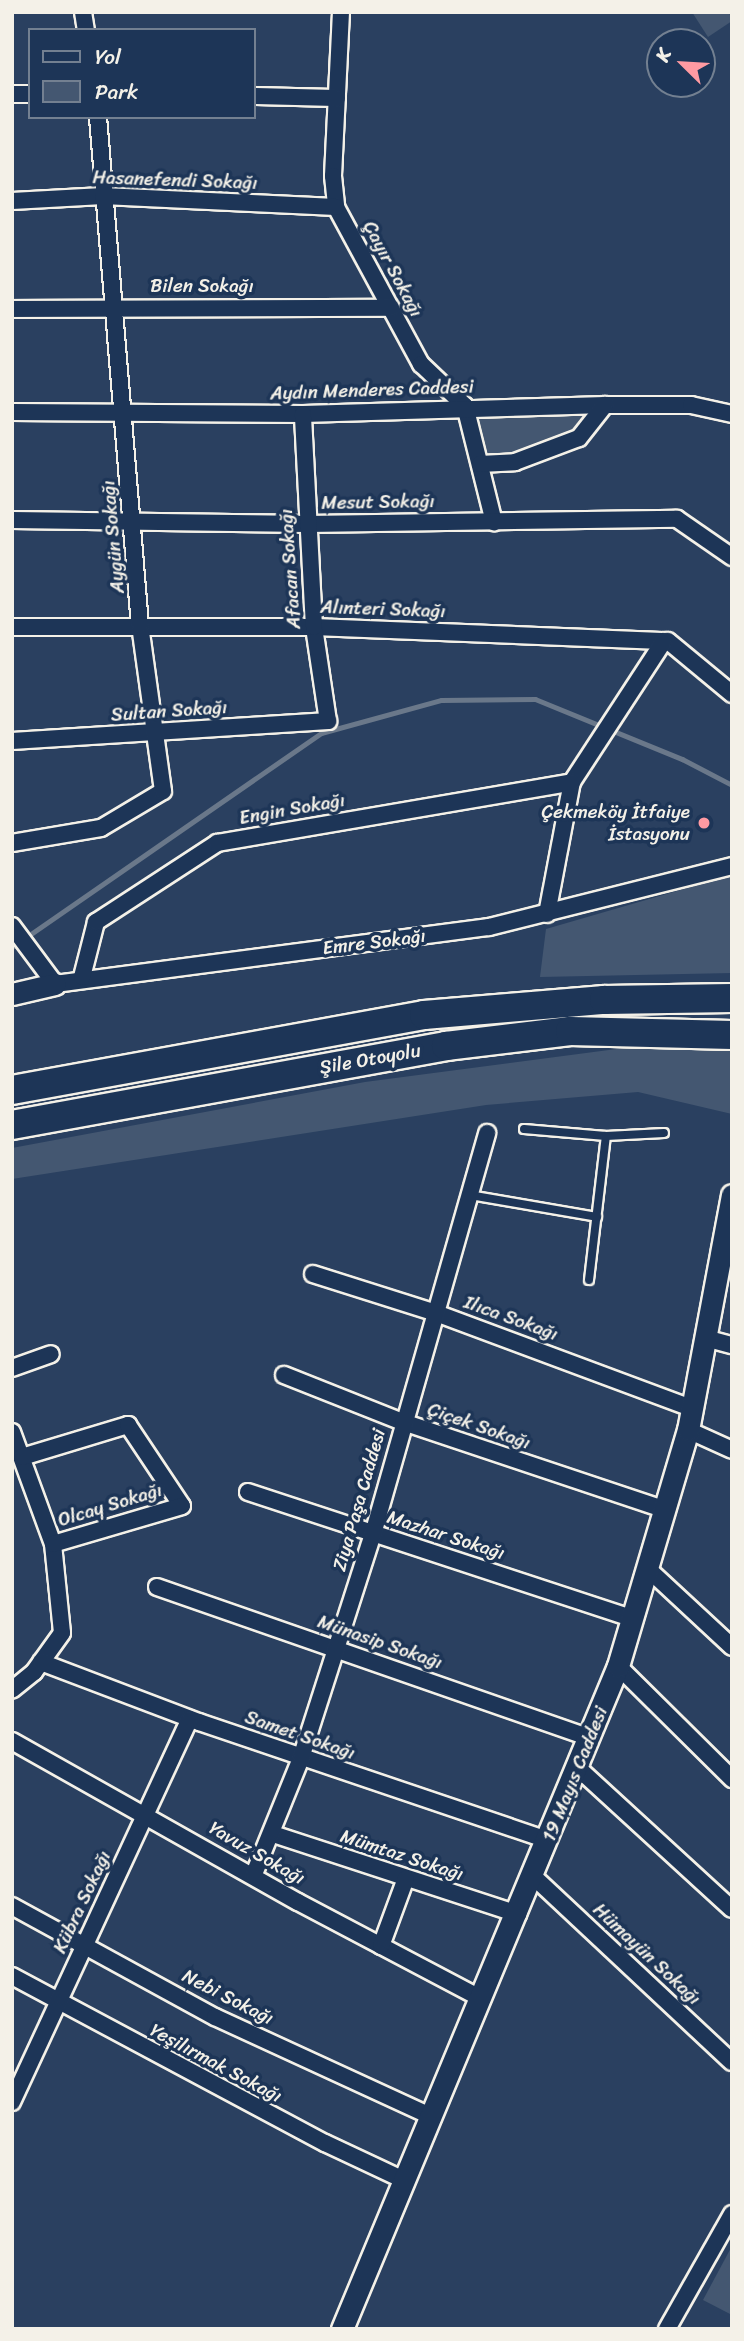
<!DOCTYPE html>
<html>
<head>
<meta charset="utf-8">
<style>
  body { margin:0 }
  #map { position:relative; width:744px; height:2341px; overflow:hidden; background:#2a4060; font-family:Sriracha,sans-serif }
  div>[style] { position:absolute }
  .green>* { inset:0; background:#445771 }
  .stream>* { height:5px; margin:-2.5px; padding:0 2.5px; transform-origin:2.5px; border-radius:2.5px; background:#6a788a }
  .roads { filter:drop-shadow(2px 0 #f4f1e8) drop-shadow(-2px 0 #f4f1e8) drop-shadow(0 2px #f4f1e8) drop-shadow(0 -2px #f4f1e8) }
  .lane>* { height:8px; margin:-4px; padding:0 4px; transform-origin:4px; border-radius:4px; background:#1d3557 }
  .street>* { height:16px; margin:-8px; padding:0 8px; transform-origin:8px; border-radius:8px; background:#1d3557 }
  .secondary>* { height:21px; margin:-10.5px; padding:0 10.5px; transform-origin:10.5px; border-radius:10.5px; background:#1d3557 }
  .highway>* { height:28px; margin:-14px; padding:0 14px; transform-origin:14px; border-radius:14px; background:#1d3557 }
  .dots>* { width:19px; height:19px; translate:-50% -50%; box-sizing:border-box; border:4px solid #1d3557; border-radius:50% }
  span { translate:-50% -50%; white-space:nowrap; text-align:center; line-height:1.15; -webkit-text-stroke:7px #1d3557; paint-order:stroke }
  .street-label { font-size:19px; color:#f4f1e8 }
  .poi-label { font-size:19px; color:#f4f1e8 }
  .right { translate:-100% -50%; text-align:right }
  .frame { position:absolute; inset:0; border:14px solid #f4f1e8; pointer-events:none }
  .legend { position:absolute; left:28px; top:28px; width:228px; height:91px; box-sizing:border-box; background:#1d3557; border:2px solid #738091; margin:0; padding:9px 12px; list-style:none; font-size:21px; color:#f4f1e8 }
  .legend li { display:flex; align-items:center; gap:14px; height:35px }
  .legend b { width:35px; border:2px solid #738091 }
  .north { position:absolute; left:646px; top:28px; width:70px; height:70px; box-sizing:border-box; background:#1d3557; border:2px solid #738091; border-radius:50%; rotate:294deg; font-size:19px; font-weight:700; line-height:28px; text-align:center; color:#f4f1e8 }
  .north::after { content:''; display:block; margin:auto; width:24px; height:32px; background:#ff9aa2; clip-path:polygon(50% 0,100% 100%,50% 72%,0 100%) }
</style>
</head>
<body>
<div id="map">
  <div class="green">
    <i style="clip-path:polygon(692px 12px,729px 12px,732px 21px,708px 37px)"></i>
    <i style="clip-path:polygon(590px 410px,593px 421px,493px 463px,470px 415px)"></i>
    <i style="clip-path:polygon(732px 875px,732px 973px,540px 977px,546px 929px)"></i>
    <i style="clip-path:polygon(624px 1048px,732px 1051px,732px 1114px,638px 1092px,486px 1105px,12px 1179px,12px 1148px,365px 1082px)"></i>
    <i style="clip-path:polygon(732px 2246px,732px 2315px,703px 2300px)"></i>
  </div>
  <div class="stream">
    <i style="left:12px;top:947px;width:376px;rotate:-34.7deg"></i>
    <i style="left:321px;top:733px;width:124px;rotate:-15.4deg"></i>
    <i style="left:441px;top:700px;width:94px;rotate:-0.6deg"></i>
    <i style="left:535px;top:699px;width:159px;rotate:22.2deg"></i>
    <i style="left:682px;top:759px;width:56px;rotate:27.5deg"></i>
  </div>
  <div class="roads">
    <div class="lane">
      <i style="left:524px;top:1129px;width:82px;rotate:4.9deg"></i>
      <i style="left:606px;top:1136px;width:58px;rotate:-3deg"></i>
      <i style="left:470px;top:1195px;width:129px;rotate:9.8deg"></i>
      <i style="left:589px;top:1280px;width:145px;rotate:-83.3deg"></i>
    </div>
    <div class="street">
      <i style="left:83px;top:12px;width:18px;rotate:81deg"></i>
      <i style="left:341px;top:12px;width:164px;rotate:92.8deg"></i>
      <i style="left:333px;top:176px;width:31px;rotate:84deg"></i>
      <i style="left:336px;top:207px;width:179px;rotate:61.6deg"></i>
      <i style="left:421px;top:364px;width:61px;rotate:43.7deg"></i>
      <i style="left:465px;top:406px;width:120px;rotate:76deg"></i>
      <i style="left:12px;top:94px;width:18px"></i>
      <i style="left:254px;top:96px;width:83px;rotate:1.4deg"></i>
      <i style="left:12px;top:201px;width:91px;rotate:-3.1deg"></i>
      <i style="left:103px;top:196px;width:233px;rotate:2.7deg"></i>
      <i style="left:12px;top:309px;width:379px;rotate:-0.2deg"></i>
      <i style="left:12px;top:412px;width:291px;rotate:0.4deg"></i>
      <i style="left:303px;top:414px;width:302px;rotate:-1.7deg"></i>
      <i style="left:605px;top:405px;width:86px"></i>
      <i style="left:691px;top:405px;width:42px;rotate:12.4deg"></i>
      <i style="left:480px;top:464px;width:35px;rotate:-3deg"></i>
      <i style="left:515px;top:462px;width:68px;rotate:-20.6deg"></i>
      <i style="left:579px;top:438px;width:42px;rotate:-51.8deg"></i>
      <i style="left:12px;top:520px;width:295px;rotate:0.8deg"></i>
      <i style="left:307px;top:524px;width:370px;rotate:-0.8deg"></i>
      <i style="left:677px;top:519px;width:67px;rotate:34.6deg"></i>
      <i style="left:12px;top:627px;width:302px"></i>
      <i style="left:314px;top:627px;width:354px;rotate:2.3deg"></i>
      <i style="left:668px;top:641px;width:83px;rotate:39.6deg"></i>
      <i style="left:12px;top:741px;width:317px;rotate:-3.6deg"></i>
      <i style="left:328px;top:721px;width:95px;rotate:-98.5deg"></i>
      <i style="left:314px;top:627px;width:213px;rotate:-93deg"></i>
      <i style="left:12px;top:843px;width:90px;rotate:-9.6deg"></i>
      <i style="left:101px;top:828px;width:72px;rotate:-30.8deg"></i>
      <i style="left:163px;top:791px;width:168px;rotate:-97.9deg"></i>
      <i style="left:140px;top:625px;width:510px;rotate:-94.73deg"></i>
      <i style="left:547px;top:914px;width:134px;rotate:-79.3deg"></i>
      <i style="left:572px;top:782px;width:168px;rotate:-56.9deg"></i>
      <i style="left:12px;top:926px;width:72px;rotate:53.4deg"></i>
      <i style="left:55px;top:984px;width:438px;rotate:-7.5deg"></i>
      <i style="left:489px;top:927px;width:251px;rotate:-14.1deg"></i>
      <i style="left:82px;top:977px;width:57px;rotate:-75.7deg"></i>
      <i style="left:96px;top:922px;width:145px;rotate:-33.1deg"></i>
      <i style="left:217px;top:843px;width:360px;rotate:-9.7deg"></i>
      <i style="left:313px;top:1274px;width:129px;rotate:17.6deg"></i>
      <i style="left:436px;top:1313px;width:273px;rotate:20.4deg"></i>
      <i style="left:705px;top:1338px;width:28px;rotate:15deg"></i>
      <i style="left:12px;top:1368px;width:41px;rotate:-19.7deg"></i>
      <i style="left:284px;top:1375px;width:128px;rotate:21.6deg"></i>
      <i style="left:403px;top:1422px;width:274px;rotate:18.5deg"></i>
      <i style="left:688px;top:1430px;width:48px;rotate:24.4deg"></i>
      <i style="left:12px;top:1432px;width:119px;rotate:69.9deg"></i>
      <i style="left:53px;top:1544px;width:89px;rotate:84.2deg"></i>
      <i style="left:62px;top:1633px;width:48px;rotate:125.7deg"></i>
      <i style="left:34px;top:1672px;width:28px;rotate:141deg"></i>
      <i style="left:22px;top:1457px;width:111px;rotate:-16.8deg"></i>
      <i style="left:128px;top:1425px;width:97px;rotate:56.3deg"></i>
      <i style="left:182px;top:1506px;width:134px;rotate:163.6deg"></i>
      <i style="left:248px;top:1492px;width:403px;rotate:18.2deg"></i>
      <i style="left:647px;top:1568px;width:116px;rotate:42.9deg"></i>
      <i style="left:157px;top:1587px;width:456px;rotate:19.2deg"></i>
      <i style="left:41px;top:1662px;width:169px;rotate:20.8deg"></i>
      <i style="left:199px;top:1722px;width:368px;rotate:18.7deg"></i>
      <i style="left:618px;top:1666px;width:161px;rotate:44.7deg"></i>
      <i style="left:12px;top:1741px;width:328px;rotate:29.4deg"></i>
      <i style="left:298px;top:1902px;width:208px;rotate:27.8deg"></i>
      <i style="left:579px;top:1769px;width:207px;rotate:42.5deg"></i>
      <i style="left:273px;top:1834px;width:258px;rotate:18.1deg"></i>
      <i style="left:254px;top:1874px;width:125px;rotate:-67.9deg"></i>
      <i style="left:301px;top:1758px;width:235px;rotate:-72.2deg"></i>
      <i style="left:373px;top:1534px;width:417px;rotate:-74.1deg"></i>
      <i style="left:533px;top:1876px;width:272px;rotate:43.1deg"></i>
      <i style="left:12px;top:1906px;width:231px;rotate:28.7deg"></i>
      <i style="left:215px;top:2017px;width:237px;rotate:24.7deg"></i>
      <i style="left:381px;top:1946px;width:72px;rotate:-69.8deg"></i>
      <i style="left:12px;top:1976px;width:355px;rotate:28.1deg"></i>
      <i style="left:325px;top:2143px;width:87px;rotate:25.1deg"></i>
      <i style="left:12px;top:2102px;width:422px;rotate:-65.1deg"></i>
      <i style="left:667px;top:2329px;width:132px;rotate:-60.5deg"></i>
    </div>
    <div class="secondary">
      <i style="left:12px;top:994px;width:44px;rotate:-13.1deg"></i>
      <i style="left:342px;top:2329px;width:718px;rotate:-67.4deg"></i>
      <i style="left:618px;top:1666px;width:246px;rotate:-73.5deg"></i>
      <i style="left:688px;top:1430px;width:239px;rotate:-79.4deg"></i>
    </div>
    <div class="highway">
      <i style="left:12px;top:1090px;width:419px;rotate:-10.3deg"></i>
      <i style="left:424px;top:1015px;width:181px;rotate:-4.8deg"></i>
      <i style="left:604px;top:1000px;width:128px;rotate:-0.9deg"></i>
      <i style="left:12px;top:1125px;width:441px;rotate:-10.3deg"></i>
      <i style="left:446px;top:1046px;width:125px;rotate:-6.9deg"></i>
      <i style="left:570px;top:1031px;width:162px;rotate:1.4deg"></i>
    </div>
  </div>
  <div class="dots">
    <i style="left:704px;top:823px;background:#ff9aa2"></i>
  </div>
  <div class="street-label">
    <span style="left:175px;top:180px;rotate:2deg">Hasanefendi Sokağı</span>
    <span style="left:393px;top:269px;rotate:62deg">Çayır Sokağı</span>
    <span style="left:202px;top:286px">Bilen Sokağı</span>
    <span style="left:372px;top:390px;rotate:-2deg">Aydın Menderes Caddesi</span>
    <span style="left:378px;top:502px;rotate:-1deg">Mesut Sokağı</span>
    <span style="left:113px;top:537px;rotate:-95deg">Aygün Sokağı</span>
    <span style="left:290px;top:569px;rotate:-94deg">Afacan Sokağı</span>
    <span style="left:383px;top:609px;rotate:2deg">Alınteri Sokağı</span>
    <span style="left:169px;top:711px;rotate:-4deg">Sultan Sokağı</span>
    <span style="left:292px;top:809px;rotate:-10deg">Engin Sokağı</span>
    <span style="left:374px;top:942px;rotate:-7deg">Emre Sokağı</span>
    <span style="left:370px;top:1059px;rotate:-10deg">Şile Otoyolu</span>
    <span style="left:511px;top:1318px;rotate:20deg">Ilıca Sokağı</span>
    <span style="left:479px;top:1426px;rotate:19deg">Çiçek Sokağı</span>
    <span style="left:359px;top:1500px;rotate:-74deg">Ziya Paşa Caddesi</span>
    <span style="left:110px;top:1505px;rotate:-17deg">Olcay Sokağı</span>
    <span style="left:446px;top:1535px;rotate:18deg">Mazhar Sokağı</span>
    <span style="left:380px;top:1642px;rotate:19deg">Münasip Sokağı</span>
    <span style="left:300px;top:1735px;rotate:19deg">Samet Sokağı</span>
    <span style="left:575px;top:1774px;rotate:-68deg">19 Mayıs Caddesi</span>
    <span style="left:257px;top:1853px;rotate:30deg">Yavuz Sokağı</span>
    <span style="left:402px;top:1855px;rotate:18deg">Mümtaz Sokağı</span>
    <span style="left:82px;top:1902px;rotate:-65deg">Kübra Sokağı</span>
    <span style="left:647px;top:1954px;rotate:43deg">Hümayün Sokağı</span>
    <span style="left:228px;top:1997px;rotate:27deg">Nebi Sokağı</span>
    <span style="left:216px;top:2063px;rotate:28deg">Yeşilırmak Sokağı</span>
  </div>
  <div class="poi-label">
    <span class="right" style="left:690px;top:823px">Çekmeköy İtfaiye<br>İstasyonu</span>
  </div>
  <div class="frame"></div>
  <ul class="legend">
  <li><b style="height:9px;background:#1d3557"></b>Yol</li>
  <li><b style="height:19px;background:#445771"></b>Park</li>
  </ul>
  <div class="north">K</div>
</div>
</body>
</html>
